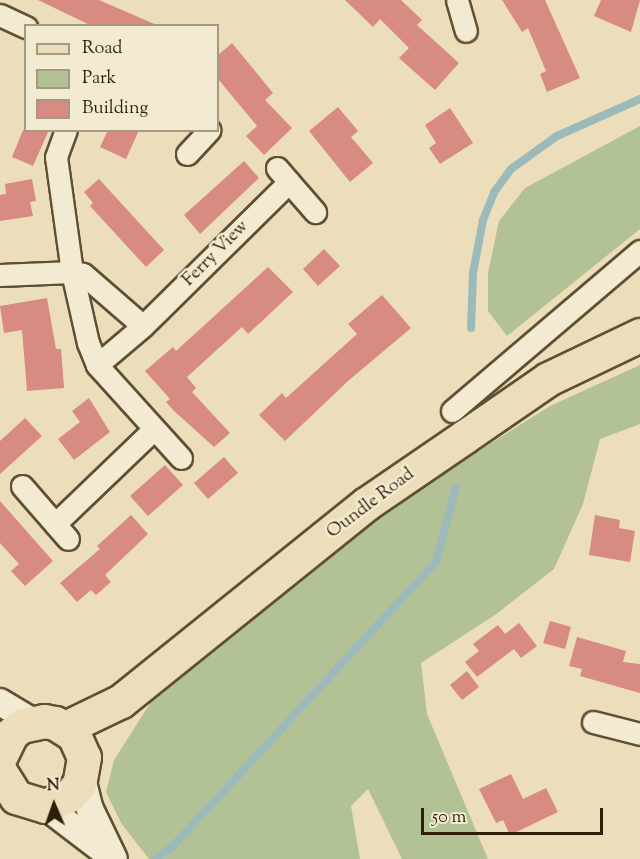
<!DOCTYPE html>
<html>
<head>
<meta charset="utf-8">
<style>
  body { margin:0 }
  #map { position:relative; width:640px; height:859px; overflow:hidden; background:#ecdeba; font-family:"Sorts Mill Goudy",serif }
  div>[style] { position:absolute }
  .green>* { inset:0; background:#b2c294 }
  .stream>* { height:8px; margin:-4px; padding:0 4px; transform-origin:4px; border-radius:4px; background:#9dbaba }
  .building>* { inset:0; background:#d78b82 }
  .roads { filter:drop-shadow(2px 0 #5f4f34) drop-shadow(-2px 0 #5f4f34) drop-shadow(0 2px #5f4f34) drop-shadow(0 -2px #5f4f34) }
  .minor>* { height:21px; margin:-10.5px; padding:0 10.5px; transform-origin:10.5px; border-radius:10.5px; background:#f3ead2 }
  .tertiary>* { height:26px; margin:-13px; padding:0 13px; transform-origin:13px; border-radius:13px; background:#f3ead2 }
  .primary>* { height:33px; margin:-16.5px; padding:0 16.5px; transform-origin:16.5px; border-radius:16.5px; background:#ecdeba }
  span { translate:-50% -50%; white-space:nowrap; text-align:center; line-height:1.15; -webkit-text-stroke:5px #f3ead2; paint-order:stroke }
  .street-label { font-size:18px; color:#301f08 }
  .legend { position:absolute; left:24px; top:24px; width:195px; height:108px; box-sizing:border-box; background:#f3ead2; border:2px solid #a59981; margin:0; padding:8px 10px; list-style:none; font-size:18px; color:#301f08 }
  .legend li { display:flex; align-items:center; gap:12px; height:30px }
  .legend b { width:30px; border:2px solid #a59981 }
  .north { position:absolute; left:24px; top:775px; width:60px; height:60px; -webkit-text-stroke:4px #f3ead2; paint-order:stroke; rotate:358deg; font-size:16px; font-weight:700; line-height:24px; text-align:center; color:#301f08 }
  .north::after { content:''; display:block; margin:auto; width:21px; height:27px; background:#301f08; clip-path:polygon(50% 0,100% 100%,50% 72%,0 100%) }
  .scale { position:absolute; left:421px; top:808px; width:182px; height:27px; box-sizing:border-box; border:3px solid #301f08; border-top:0; padding-left:8px; font-size:18px; line-height:21px; white-space:nowrap; color:#301f08; -webkit-text-stroke:4px #f3ead2; paint-order:stroke }
</style>
</head>
<body>
<div id="map">
  <div class="green">
    <i style="clip-path:polygon(640px 126px,640px 229px,507px 336px,488px 311px,488px 273px,499px 221px,525px 188px)"></i>
    <i style="clip-path:polygon(640px 365px,640px 424px,600px 439px,583px 504px,554px 569px,495px 615px,421px 663px,427px 714px,488px 859px,402px 859px,368px 789px,351px 806px,360px 859px,149px 859px,121px 823px,106px 792px,114px 760px,151px 702px,410px 494px,550px 406px)"></i>
  </div>
  <div class="stream">
    <i style="left:471px;top:328px;width:55px;rotate:-87.9deg"></i>
    <i style="left:473px;top:273px;width:54px;rotate:-79.3deg"></i>
    <i style="left:483px;top:220px;width:31px;rotate:-68deg"></i>
    <i style="left:495px;top:191px;width:27px;rotate:-54deg"></i>
    <i style="left:511px;top:169px;width:57px;rotate:-35.7deg"></i>
    <i style="left:557px;top:136px;width:91px;rotate:-24deg"></i>
    <i style="left:155px;top:859px;width:21px;rotate:-35deg"></i>
    <i style="left:172px;top:847px;width:388px;rotate:-47.2deg"></i>
    <i style="left:436px;top:562px;width:78px;rotate:-75.1deg"></i>
  </div>
  <div class="building">
    <i style="clip-path:polygon(38px 0,99px 0,159px 26px,92px 26px)"></i>
    <i style="clip-path:polygon(345px 0,401px 0,422px 20px,417px 25px,459px 63px,435px 90px,399px 58px,409px 48px,380px 19px,373px 27px)"></i>
    <i style="clip-path:polygon(502px 0,545px 0,580px 78px,547px 92px,540px 74px,546px 71px,528px 28px,522px 32px)"></i>
    <i style="clip-path:polygon(601px 0,640px 0,631px 32px,594px 16px)"></i>
    <i style="clip-path:polygon(232px 43px,273px 93px,265px 100px,292px 128px,264px 155px,246px 136px,257px 126px,218px 79px,218px 55px)"></i>
    <i style="clip-path:polygon(338px 107px,358px 131px,351px 137px,373px 163px,350px 182px,309px 131px)"></i>
    <i style="clip-path:polygon(450px 108px,473px 143px,440px 164px,429px 148px,436px 143px,425px 125px)"></i>
    <i style="clip-path:polygon(23px 130px,49px 130px,33px 166px,12px 157px)"></i>
    <i style="clip-path:polygon(108px 130px,139px 130px,126px 159px,100px 147px)"></i>
    <i style="clip-path:polygon(244px 161px,259px 178px,200px 234px,184px 215px)"></i>
    <i style="clip-path:polygon(32px 179px,36px 201px,30px 202px,33px 216px,0 221px,0 195px,6px 194px,5px 184px)"></i>
    <i style="clip-path:polygon(99px 179px,164px 250px,146px 267px,90px 206px,93px 203px,84px 192px)"></i>
    <i style="clip-path:polygon(324px 249px,340px 266px,318px 286px,303px 269px)"></i>
    <i style="clip-path:polygon(268px 267px,293px 292px,248px 334px,242px 327px,187px 377px,196px 388px,192px 392px,230px 433px,214px 447px,173px 410px,166px 402px,170px 399px,145px 371px,173px 347px,176px 351px)"></i>
    <i style="clip-path:polygon(382px 295px,411px 328px,348px 381px,285px 441px,259px 415px,282px 393px,286px 398px,357px 334px,348px 324px)"></i>
    <i style="clip-path:polygon(47px 298px,56px 349px,61px 349px,64px 388px,27px 391px,22px 330px,4px 333px,0 306px)"></i>
    <i style="clip-path:polygon(89px 398px,110px 432px,74px 460px,58px 439px,80px 422px,72px 411px)"></i>
    <i style="clip-path:polygon(25px 418px,42px 436px,0 474px,0 441px)"></i>
    <i style="clip-path:polygon(224px 457px,238px 473px,208px 499px,194px 483px)"></i>
    <i style="clip-path:polygon(165px 465px,183px 485px,148px 516px,130px 496px)"></i>
    <i style="clip-path:polygon(0 501px,53px 561px,25px 586px,11px 571px,19px 564px,0 543px)"></i>
    <i style="clip-path:polygon(131px 515px,148px 534px,105px 575px,111px 582px,96px 595px,91px 590px,77px 602px,60px 583px,100px 549px,97px 546px)"></i>
    <i style="clip-path:polygon(595px 515px,620px 520px,619px 528px,635px 531px,630px 562px,589px 555px)"></i>
    <i style="clip-path:polygon(550px 621px,571px 627px,565px 649px,543px 643px)"></i>
    <i style="clip-path:polygon(519px 623px,537px 646px,521px 658px,514px 649px,477px 677px,465px 662px,479px 651px,473px 644px,498px 625px,505px 634px)"></i>
    <i style="clip-path:polygon(577px 637px,626px 651px,623px 662px,640px 664px,640px 693px,580px 676px,582px 669px,569px 666px)"></i>
    <i style="clip-path:polygon(467px 671px,479px 687px,462px 700px,450px 685px)"></i>
    <i style="clip-path:polygon(511px 774px,523px 799px,546px 788px,558px 812px,510px 835px,503px 820px,496px 823px,479px 789px)"></i>
  </div>
  <div class="roads">
    <div class="minor">
      <i style="left:457px;top:0;width:32px;rotate:74deg"></i>
      <i style="left:0;top:15px;width:29px;rotate:25deg"></i>
      <i style="left:187px;top:154px;width:33px;rotate:-47deg"></i>
      <i style="left:277px;top:168px;width:18px;rotate:49deg"></i>
      <i style="left:0;top:275px;width:72px;rotate:-2.4deg"></i>
      <i style="left:72px;top:272px;width:116px;rotate:-97.9deg"></i>
      <i style="left:56px;top:157px;width:29px;rotate:-70deg"></i>
      <i style="left:97px;top:365px;width:24px;rotate:-112deg"></i>
      <i style="left:88px;top:343px;width:73px;rotate:-102.7deg"></i>
      <i style="left:72px;top:272px;width:11px;rotate:10deg"></i>
      <i style="left:83px;top:274px;width:79px;rotate:40.9deg"></i>
      <i style="left:452px;top:411px;width:247px;rotate:-40.4deg"></i>
      <i style="left:181px;top:458px;width:125px;rotate:-132.1deg"></i>
      <i style="left:97px;top:365px;width:60px;rotate:-40.3deg"></i>
      <i style="left:143px;top:326px;width:205px;rotate:-44.6deg"></i>
      <i style="left:289px;top:182px;width:40px;rotate:49deg"></i>
      <i style="left:22px;top:486px;width:70px;rotate:49deg"></i>
      <i style="left:55px;top:524px;width:137px;rotate:-43.8deg"></i>
      <i style="left:593px;top:722px;width:49px;rotate:14.3deg"></i>
    </div>
    <div class="tertiary">
      <i style="left:0;top:702px;width:39px;rotate:31deg"></i>
      <i style="left:82px;top:778px;width:32px;rotate:76deg"></i>
      <i style="left:90px;top:809px;width:55px;rotate:64.4deg"></i>
      <i style="left:45px;top:806px;width:79px;rotate:37.3deg"></i>
    </div>
    <div class="primary">
      <i style="left:65px;top:728px;width:62px;rotate:-25.7deg"></i>
      <i style="left:121px;top:701px;width:314px;rotate:-38.8deg"></i>
      <i style="left:366px;top:504px;width:119px;rotate:-34.4deg"></i>
      <i style="left:464px;top:437px;width:102px;rotate:-34.6deg"></i>
      <i style="left:548px;top:379px;width:102px;rotate:-25.6deg"></i>
      <i style="left:0;top:757px;width:25px;rotate:-64deg"></i>
      <i style="left:11px;top:734px;width:13px;rotate:-39deg"></i>
      <i style="left:21px;top:726px;width:24px;rotate:-12deg"></i>
      <i style="left:44px;top:721px;width:11px;rotate:10deg"></i>
      <i style="left:55px;top:723px;width:22px;rotate:32deg"></i>
      <i style="left:74px;top:735px;width:24px;rotate:66deg"></i>
      <i style="left:84px;top:757px;width:27px;rotate:100deg"></i>
      <i style="left:79px;top:784px;width:14px;rotate:129deg"></i>
      <i style="left:70px;top:795px;width:27px;rotate:156deg"></i>
      <i style="left:45px;top:806px;width:30px;rotate:-163deg"></i>
      <i style="left:16px;top:797px;width:31px;rotate:-122deg"></i>
    </div>
  </div>
  <div class="street-label">
    <span style="left:216px;top:254px;rotate:-45deg">Ferry View</span>
    <span style="left:371px;top:504px;rotate:-37deg">Oundle Road</span>
  </div>
  <ul class="legend">
  <li><b style="height:8px;background:#ecdeba"></b>Road</li>
  <li><b style="height:16px;background:#b2c294"></b>Park</li>
  <li><b style="height:16px;background:#d78b82"></b>Building</li>
  </ul>
  <div class="north">N</div>
  <div class="scale">50 m</div>
</div>
</body>
</html>
